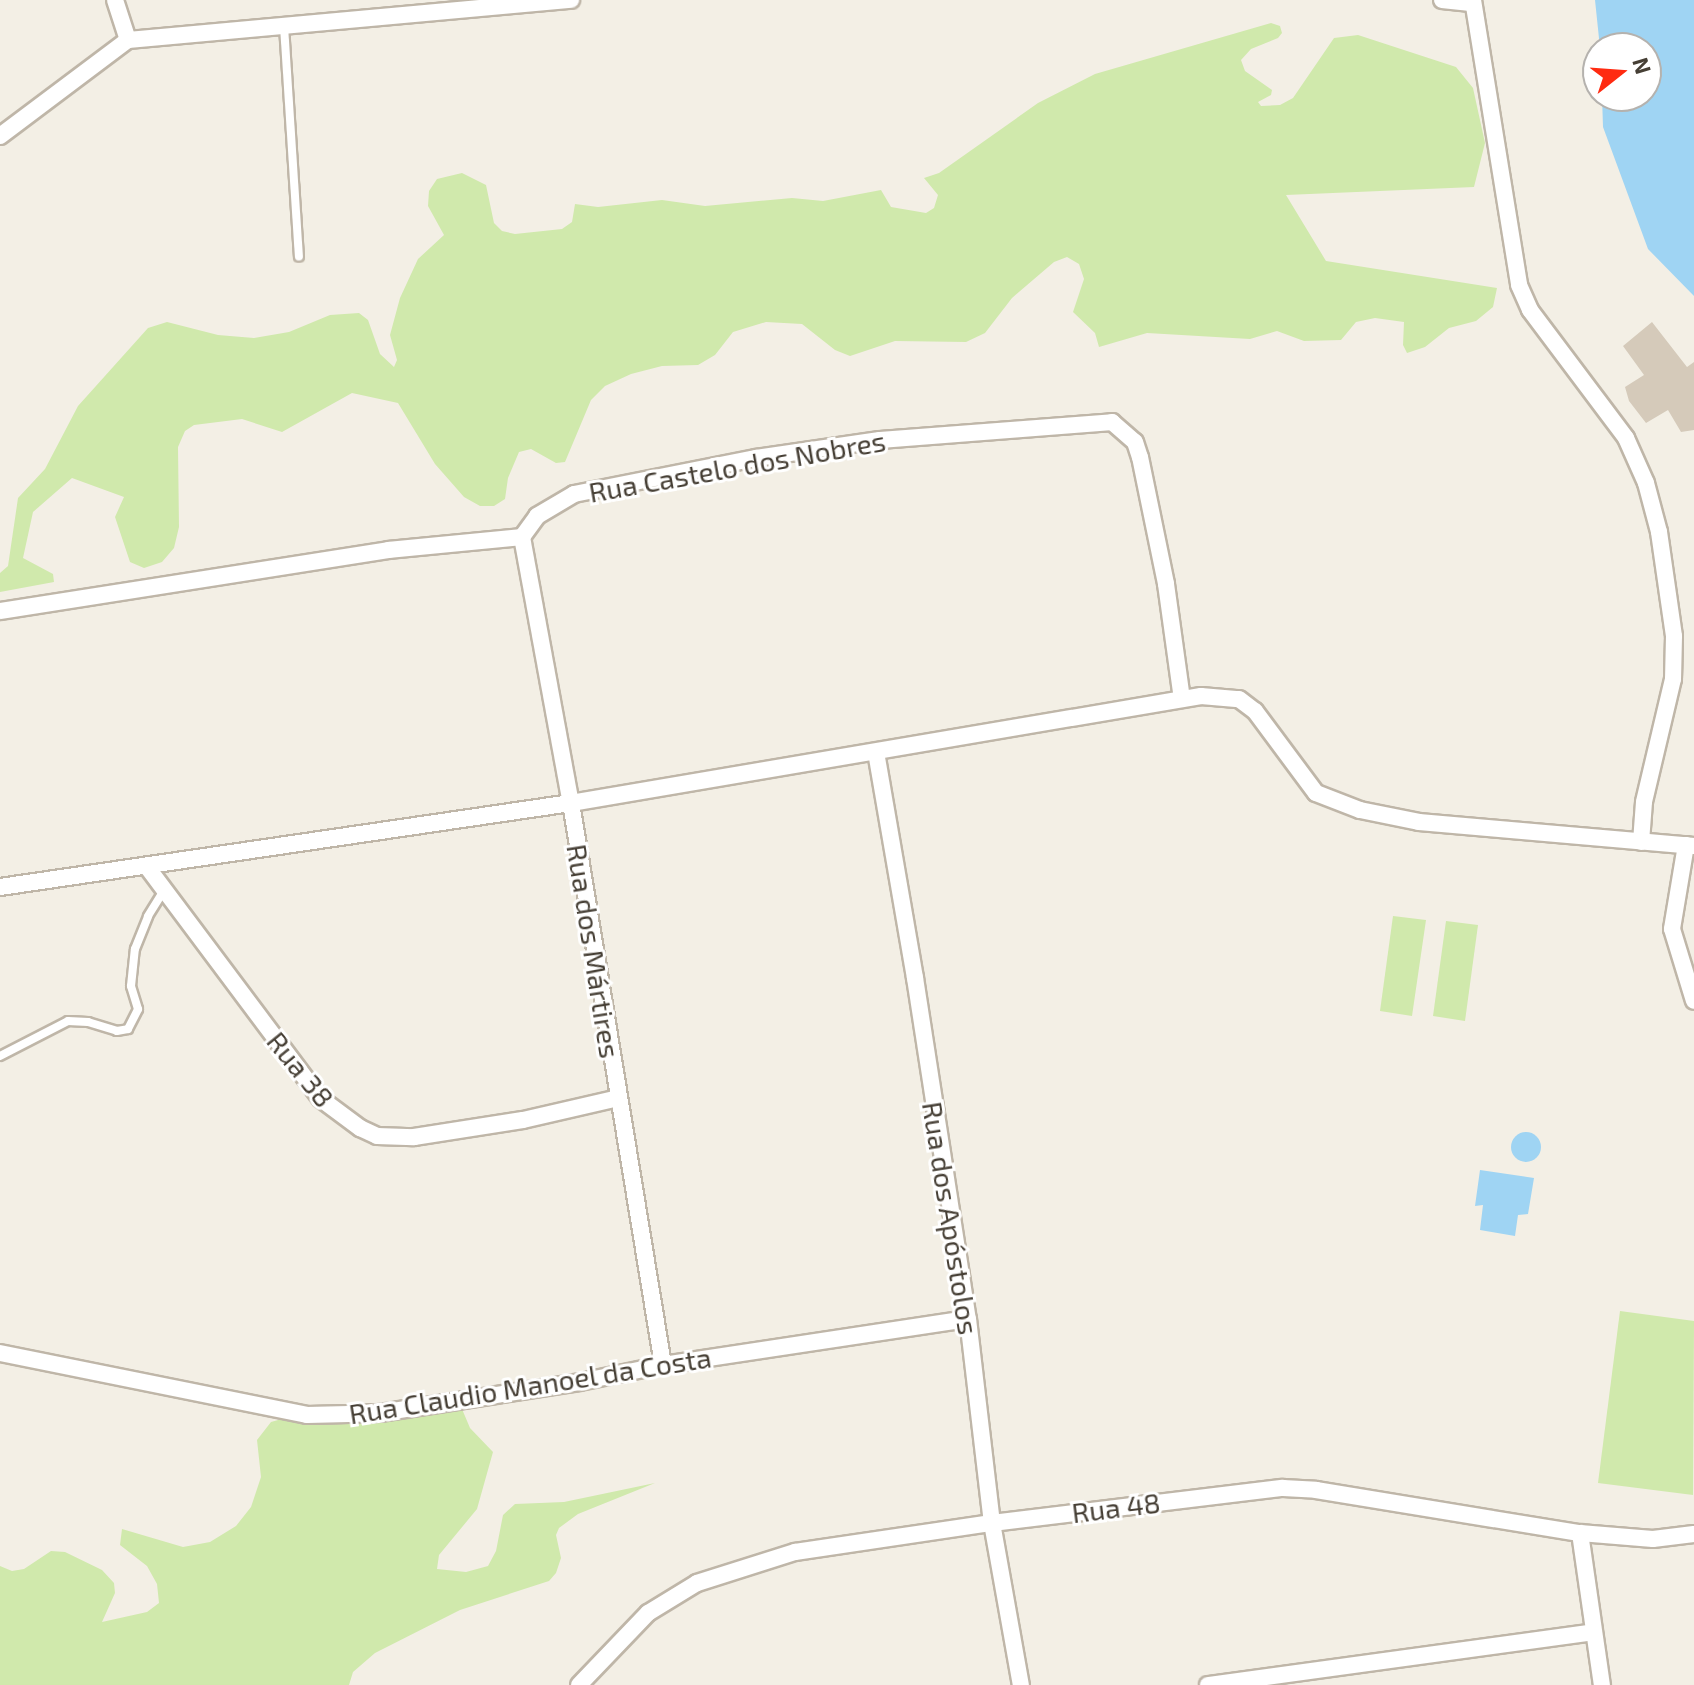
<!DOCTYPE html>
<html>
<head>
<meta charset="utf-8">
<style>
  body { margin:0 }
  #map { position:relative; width:1694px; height:1685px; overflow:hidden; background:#f3efe5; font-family:"Exo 2",sans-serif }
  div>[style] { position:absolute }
  .green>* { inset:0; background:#d0e9ac }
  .water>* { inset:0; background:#9fd4f3 }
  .round { border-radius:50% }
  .building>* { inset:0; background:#d5caba }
  .roads { filter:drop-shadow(2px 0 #bfb6a8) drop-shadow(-2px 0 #bfb6a8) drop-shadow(0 2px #bfb6a8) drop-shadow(0 -2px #bfb6a8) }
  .service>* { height:8px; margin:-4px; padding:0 4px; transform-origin:4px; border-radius:4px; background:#fff }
  .minor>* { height:16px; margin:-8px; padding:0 8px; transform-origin:8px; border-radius:8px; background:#fff }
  span { translate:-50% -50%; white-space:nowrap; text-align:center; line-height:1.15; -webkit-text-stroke:6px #fff; paint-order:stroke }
  .street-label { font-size:28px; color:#463f35 }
  .north { position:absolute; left:1582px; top:32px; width:80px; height:80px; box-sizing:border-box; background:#fff; border:2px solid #b5b2ae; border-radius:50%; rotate:73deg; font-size:22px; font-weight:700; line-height:32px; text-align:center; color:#463f35 }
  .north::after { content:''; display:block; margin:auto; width:28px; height:36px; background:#ff2b11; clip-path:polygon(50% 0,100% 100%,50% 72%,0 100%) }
</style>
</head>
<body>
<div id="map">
  <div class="green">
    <i style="clip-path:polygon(1271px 23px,1280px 26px,1282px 33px,1278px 38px,1251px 49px,1241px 60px,1245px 71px,1272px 90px,1271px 95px,1258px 102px,1261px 106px,1280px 105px,1293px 98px,1334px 38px,1358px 35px,1456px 67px,1473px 88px,1485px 143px,1474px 187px,1286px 195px,1326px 261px,1497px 288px,1493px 307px,1476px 321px,1449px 328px,1425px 347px,1407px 353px,1403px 345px,1404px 322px,1375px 318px,1356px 322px,1341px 340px,1304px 341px,1277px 331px,1250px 339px,1147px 333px,1099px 347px,1095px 333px,1073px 312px,1084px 279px,1079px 264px,1067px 257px,1054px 262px,1012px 298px,985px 333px,966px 342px,895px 341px,850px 356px,835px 350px,802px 324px,766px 322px,733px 332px,715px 355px,698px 365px,662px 366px,631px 374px,605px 386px,591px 400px,565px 462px,556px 463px,531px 449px,519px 452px,508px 478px,505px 499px,494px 506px,480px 506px,464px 497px,435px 464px,398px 403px,352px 393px,282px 432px,242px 419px,194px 425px,185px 431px,178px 447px,179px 527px,174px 548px,162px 562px,144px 568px,130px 562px,115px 517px,124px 497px,72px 478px,33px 512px,23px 558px,53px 574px,54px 582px,0 592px,0 573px,8px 566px,18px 498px,45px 469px,78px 406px,148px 328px,167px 322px,218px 335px,254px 338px,289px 332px,330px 315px,359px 313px,368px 320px,380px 354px,394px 367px,397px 360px,390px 335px,400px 298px,418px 259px,444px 235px,428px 206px,429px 191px,437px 179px,462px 173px,486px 185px,494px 223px,502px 231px,515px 234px,562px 229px,572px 222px,575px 204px,598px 207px,662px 200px,705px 206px,792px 198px,823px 201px,881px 190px,891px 207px,926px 213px,934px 208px,938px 195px,924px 178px,939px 173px,1038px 103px,1095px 74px)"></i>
    <i style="clip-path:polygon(1393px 916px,1426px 920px,1412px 1016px,1380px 1011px)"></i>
    <i style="clip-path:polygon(1446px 921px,1478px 925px,1465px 1021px,1433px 1016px)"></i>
    <i style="clip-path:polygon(1620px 1311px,1694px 1321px,1693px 1495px,1598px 1483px)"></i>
    <i style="clip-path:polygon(448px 1403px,462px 1409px,470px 1428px,493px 1452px,477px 1509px,439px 1555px,437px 1569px,466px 1572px,488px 1566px,496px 1551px,503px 1515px,515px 1504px,564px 1502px,655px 1483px,578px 1514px,559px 1528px,556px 1535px,561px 1558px,556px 1573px,549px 1581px,460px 1610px,375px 1653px,353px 1672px,349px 1685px,0 1685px,0 1566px,12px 1571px,24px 1569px,51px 1551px,65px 1552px,102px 1570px,114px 1583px,115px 1593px,102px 1622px,147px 1612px,159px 1603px,157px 1584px,147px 1566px,120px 1545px,122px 1529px,183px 1547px,210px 1542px,236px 1526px,251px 1507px,261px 1477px,257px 1440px,271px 1422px,303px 1413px)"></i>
  </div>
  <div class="water">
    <i style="clip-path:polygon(1595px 0,1694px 0,1694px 296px,1648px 249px,1603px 127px,1602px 96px,1646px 96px,1646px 48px,1600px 48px)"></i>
    <i class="round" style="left:1511px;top:1132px;width:30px;height:30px"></i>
    <i style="clip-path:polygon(1480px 1170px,1534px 1178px,1528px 1214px,1518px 1215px,1515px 1236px,1480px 1230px,1483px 1205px,1475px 1206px)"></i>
  </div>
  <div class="building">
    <i style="clip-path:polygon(1652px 322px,1687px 367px,1694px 362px,1694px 430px,1681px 432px,1668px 410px,1646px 423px,1629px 401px,1625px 387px,1644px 375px,1623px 346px)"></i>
  </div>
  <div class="roads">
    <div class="service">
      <i style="left:284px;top:26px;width:231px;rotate:86.3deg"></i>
      <i style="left:0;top:1056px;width:76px;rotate:-27.2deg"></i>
      <i style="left:68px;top:1021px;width:20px;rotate:3deg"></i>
      <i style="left:88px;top:1022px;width:30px;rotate:17deg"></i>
      <i style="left:117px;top:1031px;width:11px;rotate:-10deg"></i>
      <i style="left:128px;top:1029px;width:22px;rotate:-63deg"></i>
      <i style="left:138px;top:1009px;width:24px;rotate:-107deg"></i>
      <i style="left:131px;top:986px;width:37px;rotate:-84deg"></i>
      <i style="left:135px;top:949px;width:35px;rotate:-68deg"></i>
      <i style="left:148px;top:916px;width:31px;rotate:-58deg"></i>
    </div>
    <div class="minor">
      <i style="left:115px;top:0;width:42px;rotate:72deg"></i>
      <i style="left:1442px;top:0;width:31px;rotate:6deg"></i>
      <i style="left:1473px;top:0;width:289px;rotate:80.8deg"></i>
      <i style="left:1519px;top:285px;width:27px;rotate:66deg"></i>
      <i style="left:1530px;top:310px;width:160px;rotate:53.1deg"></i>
      <i style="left:1626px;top:438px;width:49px;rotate:66deg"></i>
      <i style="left:1646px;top:483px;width:51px;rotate:75.1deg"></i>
      <i style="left:1659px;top:532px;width:105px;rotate:81.8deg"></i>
      <i style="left:1674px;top:636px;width:43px;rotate:91.3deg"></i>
      <i style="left:1673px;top:679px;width:126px;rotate:103.3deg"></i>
      <i style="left:1644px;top:802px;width:40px;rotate:94.3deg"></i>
      <i style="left:0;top:136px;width:160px;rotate:-36.9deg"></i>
      <i style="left:128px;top:40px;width:445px;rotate:-5.2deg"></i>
      <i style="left:522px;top:537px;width:270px;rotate:79.6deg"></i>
      <i style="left:571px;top:803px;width:569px;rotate:80.7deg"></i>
      <i style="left:0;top:611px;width:393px;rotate:-8.9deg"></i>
      <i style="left:388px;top:550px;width:135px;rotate:-5.5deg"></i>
      <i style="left:522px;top:537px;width:26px;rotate:-54deg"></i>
      <i style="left:537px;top:516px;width:43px;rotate:-30.7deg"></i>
      <i style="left:574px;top:494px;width:186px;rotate:-11.2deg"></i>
      <i style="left:756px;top:458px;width:125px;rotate:-8.3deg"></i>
      <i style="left:880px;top:440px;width:233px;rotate:-4.4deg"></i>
      <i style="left:1112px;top:422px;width:30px;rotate:41deg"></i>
      <i style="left:1135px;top:442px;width:16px;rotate:72deg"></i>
      <i style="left:1140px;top:457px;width:130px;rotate:78.4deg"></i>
      <i style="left:1166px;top:584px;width:116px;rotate:82.1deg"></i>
      <i style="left:876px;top:752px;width:229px;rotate:80.2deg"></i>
      <i style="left:915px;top:978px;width:345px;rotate:81.2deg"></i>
      <i style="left:968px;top:1319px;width:205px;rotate:83.3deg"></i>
      <i style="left:992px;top:1523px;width:165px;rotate:79.9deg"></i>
      <i style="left:1686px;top:845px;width:85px;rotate:99.5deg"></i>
      <i style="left:1672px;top:929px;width:75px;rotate:73deg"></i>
      <i style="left:148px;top:868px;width:289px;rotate:53.2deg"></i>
      <i style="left:321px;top:1099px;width:49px;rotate:36.6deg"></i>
      <i style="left:360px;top:1128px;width:19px;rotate:25deg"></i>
      <i style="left:377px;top:1136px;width:37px;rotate:2deg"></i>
      <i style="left:414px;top:1137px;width:110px;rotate:-8.9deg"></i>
      <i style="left:523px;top:1120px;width:98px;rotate:-13deg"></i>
      <i style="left:0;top:887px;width:577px;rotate:-8.37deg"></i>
      <i style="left:571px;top:803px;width:639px;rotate:-9.64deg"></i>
      <i style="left:1201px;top:696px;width:38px;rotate:5deg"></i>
      <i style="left:1239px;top:699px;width:20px;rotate:37deg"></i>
      <i style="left:1255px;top:711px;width:102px;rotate:53.4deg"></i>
      <i style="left:1316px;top:793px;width:47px;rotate:21.1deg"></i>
      <i style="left:1360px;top:810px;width:60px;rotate:11.5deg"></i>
      <i style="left:1419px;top:822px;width:276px;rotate:5deg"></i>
      <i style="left:0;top:1353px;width:313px;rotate:11.4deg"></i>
      <i style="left:307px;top:1415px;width:42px;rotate:-1.4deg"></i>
      <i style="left:349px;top:1414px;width:31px;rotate:-2deg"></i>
      <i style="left:380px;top:1413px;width:202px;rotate:-8.8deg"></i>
      <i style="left:580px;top:1382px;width:85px;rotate:-11.6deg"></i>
      <i style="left:663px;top:1365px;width:308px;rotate:-8.6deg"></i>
      <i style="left:1580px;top:1533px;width:154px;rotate:81.8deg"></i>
      <i style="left:579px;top:1685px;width:100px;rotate:-46.2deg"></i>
      <i style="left:648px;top:1613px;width:57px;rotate:-31.5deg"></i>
      <i style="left:697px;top:1583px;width:103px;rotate:-17.6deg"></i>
      <i style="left:795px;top:1552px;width:199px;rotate:-8.4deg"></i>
      <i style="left:992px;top:1523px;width:293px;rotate:-6.9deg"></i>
      <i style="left:1283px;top:1488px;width:33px;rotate:3deg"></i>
      <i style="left:1316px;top:1490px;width:267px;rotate:9.3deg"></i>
      <i style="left:1580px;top:1533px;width:73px;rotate:4.7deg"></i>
      <i style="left:1653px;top:1539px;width:41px;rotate:-7deg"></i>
      <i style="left:1208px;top:1685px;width:389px;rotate:-7.8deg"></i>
    </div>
  </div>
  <div class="street-label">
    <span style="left:737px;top:466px;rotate:-10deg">Rua Castelo dos Nobres</span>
    <span style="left:594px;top:951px;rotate:81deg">Rua dos Mártires</span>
    <span style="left:301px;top:1069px;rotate:51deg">Rua 38</span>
    <span style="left:951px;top:1218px;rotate:81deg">Rua dos Apóstolos</span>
    <span style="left:530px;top:1385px;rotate:-9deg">Rua Claudio Manoel da Costa</span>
    <span style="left:1116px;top:1507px;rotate:-7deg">Rua 48</span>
  </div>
  <div class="north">N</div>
</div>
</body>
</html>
